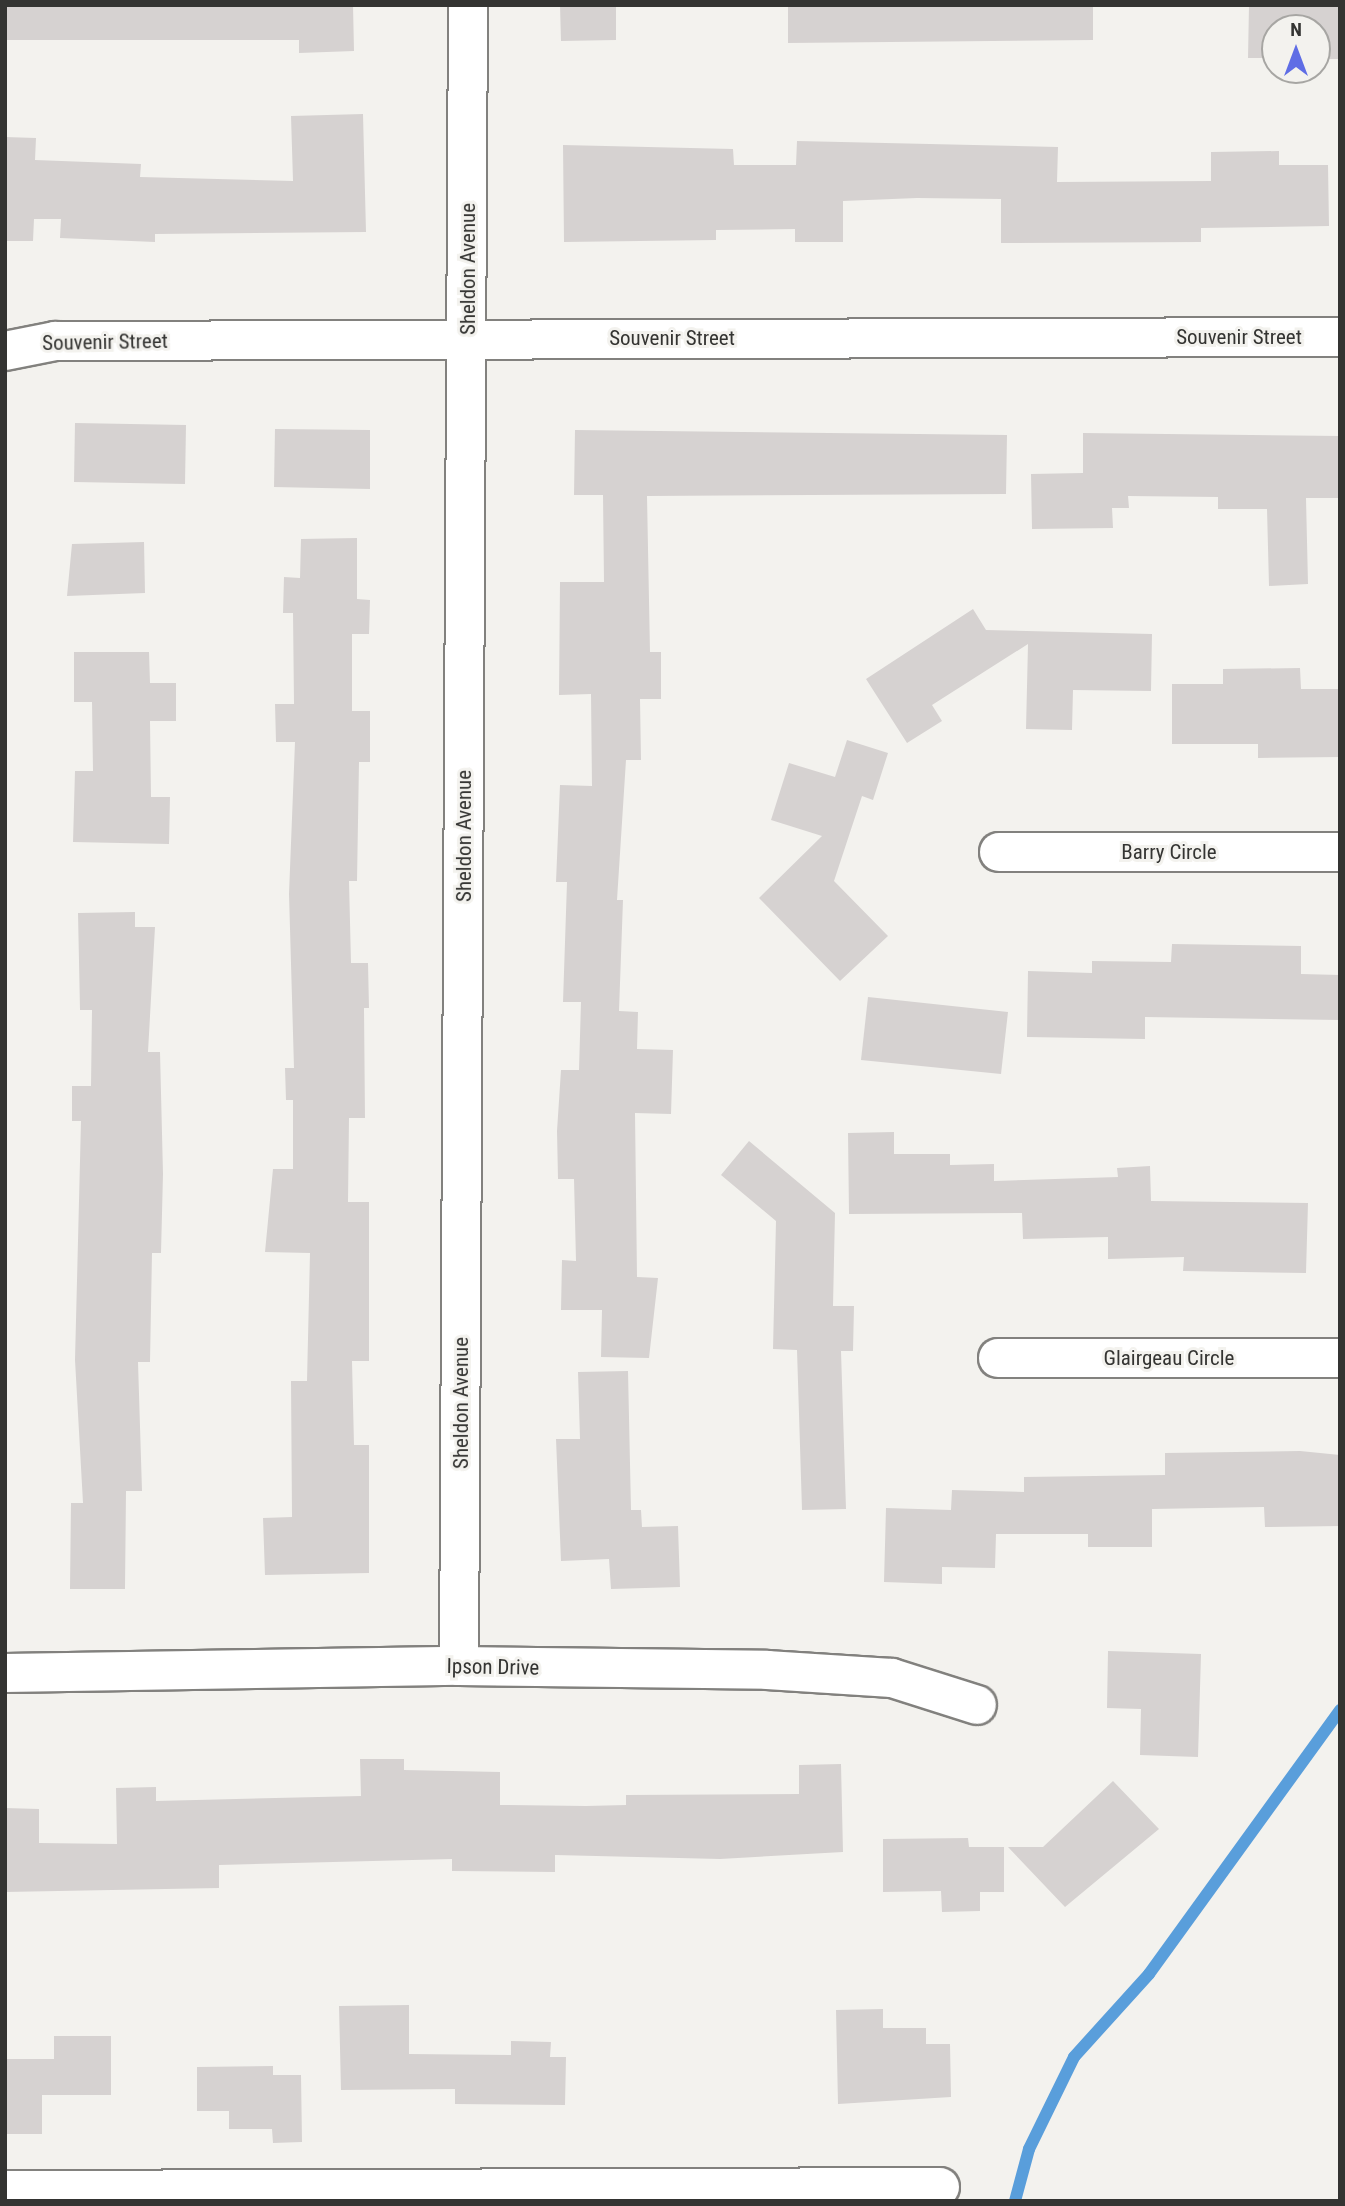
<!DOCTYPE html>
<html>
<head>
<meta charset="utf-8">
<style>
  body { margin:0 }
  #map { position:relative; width:1345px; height:2206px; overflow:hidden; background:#f3f2ee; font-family:"Roboto Condensed",sans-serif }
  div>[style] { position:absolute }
  .stream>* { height:12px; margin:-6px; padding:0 6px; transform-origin:6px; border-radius:6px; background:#599edb }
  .building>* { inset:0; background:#d6d2d1 }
  .roads { filter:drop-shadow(2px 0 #82817e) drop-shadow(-2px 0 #82817e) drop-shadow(0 2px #82817e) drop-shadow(0 -2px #82817e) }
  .street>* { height:38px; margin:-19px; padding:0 19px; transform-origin:19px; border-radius:19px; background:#fff }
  span { translate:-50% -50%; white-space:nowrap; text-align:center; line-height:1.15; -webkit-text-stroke:6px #f3f2ee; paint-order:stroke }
  .street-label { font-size:21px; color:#343432 }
  .frame { position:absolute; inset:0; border:7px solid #343432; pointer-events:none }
  .north { position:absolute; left:1261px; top:14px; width:70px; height:70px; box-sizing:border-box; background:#f3f2ee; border:2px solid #a7a6a3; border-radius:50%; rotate:0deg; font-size:19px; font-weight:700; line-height:28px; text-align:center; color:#343432 }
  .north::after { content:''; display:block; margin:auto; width:24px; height:32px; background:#5f6de5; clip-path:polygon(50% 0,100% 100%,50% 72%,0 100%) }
</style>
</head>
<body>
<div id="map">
  <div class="stream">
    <i style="left:1015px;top:2201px;width:54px;rotate:-74.9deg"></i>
    <i style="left:1029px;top:2149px;width:102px;rotate:-63.9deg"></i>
    <i style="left:1074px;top:2057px;width:112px;rotate:-47.9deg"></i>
    <i style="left:1149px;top:1974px;width:326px;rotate:-54.1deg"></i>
  </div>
  <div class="building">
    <i style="clip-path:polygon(5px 5px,353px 5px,354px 51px,299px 53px,299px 40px,5px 40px)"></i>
    <i style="clip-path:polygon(560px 5px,616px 5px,616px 40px,561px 41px)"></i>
    <i style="clip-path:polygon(788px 5px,1093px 5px,1093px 40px,788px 43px)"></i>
    <i style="clip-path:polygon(1249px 5px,1340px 5px,1340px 59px,1317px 59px,1317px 28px,1275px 28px,1275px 58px,1248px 58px)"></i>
    <i style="clip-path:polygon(363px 114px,366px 232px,155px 234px,155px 242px,60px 238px,61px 219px,34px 219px,33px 241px,5px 241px,5px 137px,36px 138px,35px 160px,141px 164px,140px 177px,293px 181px,291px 116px)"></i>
    <i style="clip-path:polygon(797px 141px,1058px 147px,1057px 182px,1211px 181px,1211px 152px,1279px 151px,1279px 165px,1328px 165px,1329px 226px,1201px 228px,1201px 242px,1001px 243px,1001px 199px,917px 198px,843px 201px,843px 242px,795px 242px,795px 229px,716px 230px,716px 240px,564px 242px,563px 145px,733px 149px,734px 165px,796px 165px)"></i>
    <i style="clip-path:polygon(75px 423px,186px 425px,185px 484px,74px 482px)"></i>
    <i style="clip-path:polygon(275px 429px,370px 430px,370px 489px,274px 487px)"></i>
    <i style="clip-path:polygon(575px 430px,1007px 435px,1006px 494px,647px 496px,650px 652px,661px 652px,661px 699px,640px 699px,641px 760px,626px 760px,617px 900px,623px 900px,619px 1011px,638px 1012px,637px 1049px,673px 1050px,671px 1114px,635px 1113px,637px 1277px,658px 1278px,649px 1358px,601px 1357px,602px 1310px,561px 1310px,562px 1260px,576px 1261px,574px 1179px,558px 1179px,557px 1131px,561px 1070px,579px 1070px,581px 1002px,563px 1002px,567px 882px,556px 882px,560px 785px,592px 786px,591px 694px,559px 695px,560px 582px,604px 582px,603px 495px,574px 495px)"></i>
    <i style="clip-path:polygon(1083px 433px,1340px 436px,1340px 498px,1306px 498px,1308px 584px,1269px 586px,1267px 509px,1218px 509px,1218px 497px,1128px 496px,1129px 508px,1112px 508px,1113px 528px,1032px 529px,1031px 474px,1083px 473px)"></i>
    <i style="clip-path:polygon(357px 538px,357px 599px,370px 600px,369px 634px,352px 634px,352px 711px,370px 711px,370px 762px,359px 762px,357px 881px,349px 881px,351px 963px,368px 963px,369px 1008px,364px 1008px,365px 1118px,349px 1118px,348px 1202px,369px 1202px,369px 1361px,352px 1361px,354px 1445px,369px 1445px,369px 1573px,265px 1575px,263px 1518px,292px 1517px,291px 1381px,307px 1381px,310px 1253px,265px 1252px,273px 1169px,293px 1169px,293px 1100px,286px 1100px,285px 1068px,294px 1068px,289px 894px,295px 742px,276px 742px,275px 704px,294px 704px,293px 613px,283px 613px,284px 577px,300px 578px,301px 539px)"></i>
    <i style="clip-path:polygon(144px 542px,145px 593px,67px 596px,72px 544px)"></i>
    <i style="clip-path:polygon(973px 609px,986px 630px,1152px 634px,1151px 691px,1073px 690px,1072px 730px,1026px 729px,1028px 644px,932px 705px,942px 721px,907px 743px,866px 679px)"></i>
    <i style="clip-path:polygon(74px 652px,149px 652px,150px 683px,176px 683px,176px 721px,150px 721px,151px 797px,170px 797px,169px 844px,73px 842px,75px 771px,93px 771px,92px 702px,74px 702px)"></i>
    <i style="clip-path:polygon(1300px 668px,1301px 689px,1340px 689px,1340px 757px,1258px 758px,1258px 744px,1172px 744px,1172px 684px,1223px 684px,1223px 669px)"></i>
    <i style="clip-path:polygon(847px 740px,888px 753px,873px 800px,862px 796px,834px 881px,888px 936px,840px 981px,759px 898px,822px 836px,771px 820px,789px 763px,835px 777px)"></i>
    <i style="clip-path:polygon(135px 912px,135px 927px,155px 927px,148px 1052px,160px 1052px,163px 1174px,161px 1253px,152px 1253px,150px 1362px,138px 1362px,142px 1491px,126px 1491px,125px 1589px,70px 1589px,71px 1503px,83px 1503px,75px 1360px,81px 1121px,72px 1121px,72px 1086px,91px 1086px,92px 1010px,80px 1010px,78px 913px)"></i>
    <i style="clip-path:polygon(1172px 944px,1301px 946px,1301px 974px,1340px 975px,1340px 1020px,1145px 1017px,1145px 1039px,1027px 1037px,1028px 971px,1092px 973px,1092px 961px,1171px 962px)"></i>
    <i style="clip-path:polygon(868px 997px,1008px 1012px,1001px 1074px,861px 1060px)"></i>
    <i style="clip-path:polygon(894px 1132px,894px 1154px,950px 1154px,950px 1165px,994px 1164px,994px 1181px,1118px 1177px,1117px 1168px,1150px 1166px,1151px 1201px,1308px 1203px,1306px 1273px,1183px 1271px,1184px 1257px,1108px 1259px,1108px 1237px,1023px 1239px,1022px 1213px,849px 1214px,848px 1133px)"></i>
    <i style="clip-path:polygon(749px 1141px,835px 1213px,833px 1306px,854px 1306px,853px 1351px,841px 1351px,846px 1509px,802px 1510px,797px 1350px,773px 1349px,776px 1221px,721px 1175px)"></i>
    <i style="clip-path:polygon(628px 1371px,631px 1510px,641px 1510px,642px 1527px,678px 1526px,680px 1587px,611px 1589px,609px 1559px,561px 1561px,556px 1439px,580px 1439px,578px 1372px)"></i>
    <i style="clip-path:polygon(1300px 1451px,1340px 1455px,1340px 1526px,1265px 1527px,1264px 1507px,1152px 1509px,1152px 1547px,1088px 1547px,1088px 1534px,996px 1534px,995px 1568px,942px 1567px,942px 1584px,884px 1582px,886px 1508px,951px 1510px,952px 1490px,1024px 1492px,1024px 1477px,1165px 1475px,1165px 1453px)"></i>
    <i style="clip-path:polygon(1108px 1651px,1201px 1654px,1198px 1757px,1140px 1755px,1141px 1709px,1107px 1708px)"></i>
    <i style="clip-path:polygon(360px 1759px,404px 1759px,404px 1770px,500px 1772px,500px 1805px,586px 1806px,626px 1805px,626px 1795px,799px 1794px,799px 1765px,841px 1764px,843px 1852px,720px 1859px,555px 1855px,555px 1872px,452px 1871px,452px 1859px,219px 1865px,219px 1888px,5px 1892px,5px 1808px,39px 1809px,39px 1843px,117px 1844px,116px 1788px,156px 1787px,156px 1801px,361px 1796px)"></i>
    <i style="clip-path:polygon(1113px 1781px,1159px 1829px,1065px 1907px,1008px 1847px,1043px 1847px)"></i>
    <i style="clip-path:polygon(968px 1838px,969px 1847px,1004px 1847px,1004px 1892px,980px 1892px,980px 1911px,942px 1912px,941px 1891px,883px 1892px,883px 1839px)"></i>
    <i style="clip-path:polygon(409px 2005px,409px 2054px,511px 2055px,511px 2041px,551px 2042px,550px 2057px,566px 2057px,565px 2105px,455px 2104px,455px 2089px,341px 2090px,339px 2006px)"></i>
    <i style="clip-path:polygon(883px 2009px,883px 2028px,926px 2028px,926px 2044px,950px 2044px,951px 2097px,838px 2104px,836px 2010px)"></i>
    <i style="clip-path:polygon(54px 2036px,111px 2036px,111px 2095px,42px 2095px,42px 2134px,5px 2134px,5px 2059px,54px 2059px)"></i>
    <i style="clip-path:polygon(273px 2066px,273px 2075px,301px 2075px,302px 2142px,273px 2143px,272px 2129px,229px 2129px,229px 2111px,197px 2111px,197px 2067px)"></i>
  </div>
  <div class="roads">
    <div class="street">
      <i style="left:5px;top:351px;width:51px;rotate:-11.3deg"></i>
      <i style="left:55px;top:341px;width:1285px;rotate:-0.18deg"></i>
      <i style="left:999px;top:852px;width:341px"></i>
      <i style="left:998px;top:1358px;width:342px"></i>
      <i style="left:459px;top:1666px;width:1661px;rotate:-89.69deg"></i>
      <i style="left:5px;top:1673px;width:454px;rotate:-0.9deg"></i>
      <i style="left:459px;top:1666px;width:308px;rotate:0.7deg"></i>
      <i style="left:767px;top:1670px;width:125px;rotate:3.7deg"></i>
      <i style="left:892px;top:1678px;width:89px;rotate:17.6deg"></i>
      <i style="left:5px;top:2190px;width:935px;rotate:-0.18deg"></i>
    </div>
  </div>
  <div class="street-label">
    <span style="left:468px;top:269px;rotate:-90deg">Sheldon Avenue</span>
    <span style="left:1239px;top:337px">Souvenir Street</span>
    <span style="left:672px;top:338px">Souvenir Street</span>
    <span style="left:105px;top:342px;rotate:-1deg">Souvenir Street</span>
    <span style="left:464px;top:836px;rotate:-90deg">Sheldon Avenue</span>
    <span style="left:1169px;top:852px">Barry Circle</span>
    <span style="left:1169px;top:1358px">Glairgeau Circle</span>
    <span style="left:461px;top:1403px;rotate:-90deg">Sheldon Avenue</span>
    <span style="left:493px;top:1667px;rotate:1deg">Ipson Drive</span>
  </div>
  <div class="frame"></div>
  <div class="north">N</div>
</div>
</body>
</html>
